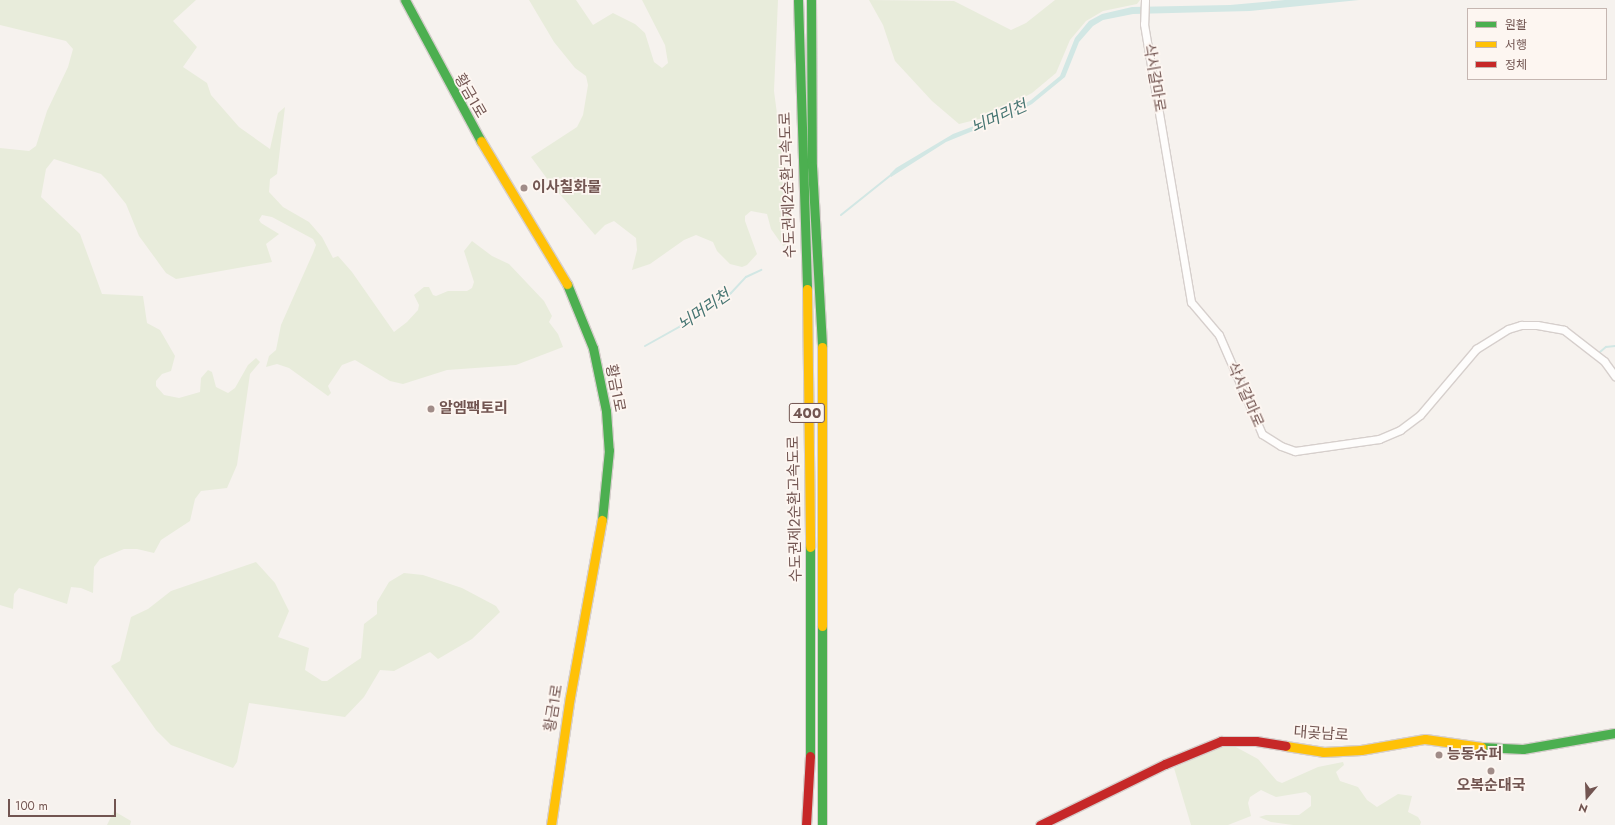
<!DOCTYPE html>
<html>
<head>
<meta charset="utf-8">
<style>
  body { margin:0 }
  #map { position:relative; width:1615px; height:825px; overflow:hidden; background:#f6f2ee; font-family:Jost,"Noto Sans KR",sans-serif }
  div>[style] { position:absolute }
  .green>* { inset:0; background:#e8ecdb }
  .water>* { inset:0; background:#d2e7e4 }
  .stream>* { height:2px; margin:-1px; padding:0 1px; transform-origin:1px; border-radius:1px; background:#d2e7e4 }
  .roads { filter:drop-shadow(1px 0 #d6cfcc) drop-shadow(-1px 0 #d6cfcc) drop-shadow(0 1px #d6cfcc) drop-shadow(0 -1px #d6cfcc) }
  .street>* { height:7px; margin:-3.5px; padding:0 3.5px; transform-origin:3.5px; border-radius:3.5px; background:#fefdfc }
  .fast>* { height:9px; margin:-4.5px; padding:0 4.5px; transform-origin:4.5px; border-radius:4.5px; background:#4caf50 }
  .slow>* { height:9px; margin:-4.5px; padding:0 4.5px; transform-origin:4.5px; border-radius:4.5px; background:#ffc107 }
  .jam>* { height:9px; margin:-4.5px; padding:0 4.5px; transform-origin:4.5px; border-radius:4.5px; background:#c62828 }
  .dots>* { width:11px; height:11px; translate:-50% -50%; box-sizing:border-box; border:2px solid #fdf6f1; border-radius:50% }
  span { translate:-50% -50%; white-space:nowrap; text-align:center; line-height:1.15; -webkit-text-stroke:3.5px #fdf6f1; paint-order:stroke }
  .shield-label span { padding:1px 3px; background:#fdf6f1; border:1px solid; border-radius:3px; -webkit-text-stroke-width:0 }
  .shield-label { font-size:14px; color:#725551; font-weight:700 }
  .street-label { font-size:15px; color:#725551 }
  .poi-label { font-size:15px; color:#725551; font-weight:700 }
  .left { translate:0 -50%; text-align:left }
  .water-label { font-size:16px; color:#467572; font-style:italic }
  .legend { position:absolute; left:1467px; top:8px; width:140px; height:72px; box-sizing:border-box; background:#fdf6f1; border:1px solid #c5b6b1; margin:0; padding:5px 7px; list-style:none; font-size:12px; color:#725551 }
  .legend li { display:flex; align-items:center; gap:8px; height:20px }
  .legend b { width:20px; border:1px solid #c5b6b1 }
  .north { position:absolute; left:1567px; top:777px; width:40px; height:40px; -webkit-text-stroke:3px #fdf6f1; paint-order:stroke; rotate:199deg; font-size:11px; font-weight:700; line-height:16px; text-align:center; color:#725551 }
  .north::after { content:''; display:block; margin:auto; width:14px; height:18px; background:#725551; clip-path:polygon(50% 0,100% 100%,50% 72%,0 100%) }
  .scale { position:absolute; left:8px; top:799px; width:108px; height:18px; box-sizing:border-box; border:2px solid #725551; border-top:0; padding-left:5px; font-size:12px; line-height:14px; white-space:nowrap; color:#725551; -webkit-text-stroke:3px #fdf6f1; paint-order:stroke }
</style>
</head>
<body>
<div id="map">
  <div class="green">
    <i style="clip-path:polygon(0 0,196px 0,173px 21px,197px 47px,183px 67px,207px 83px,211px 95px,239px 127px,270px 149px,278px 113px,285px 107px,277px 174px,270px 179px,269px 192px,283px 207px,309px 222px,322px 237px,333px 258px,338px 256px,352px 272px,394px 332px,407px 322px,418px 310px,419px 305px,414px 295px,424px 287px,429px 287px,433px 295px,436px 296px,448px 291px,467px 291px,472px 288px,474px 282px,464px 251px,472px 241px,492px 256px,509px 264px,544px 301px,552px 316px,549px 322px,558px 334px,563px 347px,516px 365px,447px 370px,403px 384px,390px 381px,355px 360px,342px 365px,328px 386px,331px 393px,328px 396px,289px 368px,277px 364px,266px 367px,269px 356px,276px 350px,281px 325px,313px 253px,316px 245px,313px 239px,272px 217px,262px 215px,259px 220px,261px 223px,279px 234px,266px 244px,272px 262px,176px 279px,166px 273px,139px 236px,126px 204px,106px 179px,101px 174px,54px 159px,46px 169px,41px 197px,80px 234px,102px 294px,143px 296px,147px 323px,160px 330px,175px 356px,171px 371px,162px 374px,156px 381px,156px 386px,164px 395px,179px 398px,200px 392px,201px 378px,208px 370px,212px 372px,216px 387px,228px 393px,235px 388px,248px 365px,256px 358px,260px 362px,250px 374px,237px 465px,227px 488px,201px 491px,195px 499px,190px 521px,161px 540px,154px 553px,137px 549px,124px 549px,100px 559px,94px 567px,93px 593px,81px 588px,71px 587px,67px 604px,19px 588px,14px 594px,13px 609px,0 605px,0 148px,29px 151px,36px 146px,47px 111px,68px 67px,73px 49px,66px 41px,0 25px)"></i>
    <i style="clip-path:polygon(529px 0,576px 0,593px 25px,613px 13px,635px 24px,645px 33px,654px 62px,662px 68px,668px 63px,665px 45px,642px 0,778px 0,774px 91px,791px 221px,791px 243px,783px 246px,771px 229px,767px 214px,751px 211px,745px 216px,745px 221px,757px 254px,747px 265px,742px 267px,730px 264px,717px 251px,713px 242px,696px 235px,684px 240px,650px 264px,632px 270px,637px 250px,636px 238px,614px 221px,605px 225px,595px 235px,551px 184px,531px 157px,577px 127px,583px 115px,588px 85px,586px 76px,575px 68px,554px 42px)"></i>
    <i style="clip-path:polygon(869px 0,954px 1px,1011px 30px,1026px 23px,1055px 0,1140px 0,1137px 4px,1103px 11px,1086px 21px,1070px 40px,1056px 73px,1032px 93px,987px 117px,959px 124px,932px 101px,895px 61px,883px 25px)"></i>
    <i style="clip-path:polygon(256px 562px,275px 583px,289px 611px,278px 637px,309px 648px,305px 670px,322px 681px,327px 681px,361px 658px,364px 624px,377px 614px,377px 602px,389px 582px,404px 573px,423px 575px,462px 588px,496px 606px,500px 612px,472px 639px,438px 659px,430px 652px,394px 671px,380px 670px,364px 697px,345px 717px,249px 703px,237px 762px,233px 768px,171px 745px,156px 730px,111px 666px,120px 661px,131px 617px,148px 609px,171px 591px)"></i>
    <i style="clip-path:polygon(1221px 746px,1234px 746px,1258px 759px,1277px 781px,1282px 783px,1318px 767px,1343px 762px,1344px 765px,1336px 772px,1340px 781px,1358px 787px,1367px 800px,1377px 807px,1398px 794px,1412px 796px,1408px 812px,1418px 817px,1421px 822px,1420px 825px,1293px 825px,1271px 822px,1259px 817px,1266px 815px,1299px 815px,1311px 806px,1311px 796px,1306px 792px,1276px 797px,1261px 790px,1250px 797px,1248px 803px,1251px 816px,1228px 825px,1191px 825px,1174px 768px)"></i>
    <i style="clip-path:polygon(114px 811px,131px 821px,130px 825px,107px 825px)"></i>
  </div>
  <div class="water">
    <i style="clip-path:polygon(1285px 0,1359px 0,1250px 11px,1133px 14px,1103px 20px,1093px 26px,1079px 42px,1065px 77px,1032px 104px,1012px 115px,946px 142px,891px 177px,890px 174px,896px 168px,953px 134px,1011px 112px,1031px 100px,1060px 76px,1075px 38px,1089px 21px,1102px 14px,1132px 7px,1230px 5px)"></i>
  </div>
  <div class="stream">
    <i style="left:841px;top:215px;width:64px;rotate:-38.7deg"></i>
    <i style="left:645px;top:346px;width:72px;rotate:-29.1deg"></i>
    <i style="left:708px;top:311px;width:29px;rotate:-38deg"></i>
    <i style="left:731px;top:293px;width:22px;rotate:-47deg"></i>
    <i style="left:746px;top:277px;width:17px;rotate:-25deg"></i>
    <i style="left:1600px;top:352px;width:8px;rotate:-40deg"></i>
    <i style="left:1606px;top:347px;width:9px;rotate:-6deg"></i>
  </div>
  <div class="roads">
    <div class="street">
      <i style="left:1145px;top:0;width:24px;rotate:92deg"></i>
      <i style="left:1144px;top:24px;width:282px;rotate:80.4deg"></i>
      <i style="left:1191px;top:302px;width:43px;rotate:49.7deg"></i>
      <i style="left:1219px;top:335px;width:108px;rotate:66.5deg"></i>
      <i style="left:1262px;top:434px;width:22px;rotate:32deg"></i>
      <i style="left:1281px;top:446px;width:15px;rotate:20deg"></i>
      <i style="left:1295px;top:451px;width:85px;rotate:-8.1deg"></i>
      <i style="left:1379px;top:439px;width:23px;rotate:-23deg"></i>
      <i style="left:1400px;top:430px;width:25px;rotate:-37deg"></i>
      <i style="left:1420px;top:415px;width:87px;rotate:-49.7deg"></i>
      <i style="left:1476px;top:349px;width:38px;rotate:-32deg"></i>
      <i style="left:1508px;top:329px;width:14px;rotate:-17deg"></i>
      <i style="left:1521px;top:325px;width:16px"></i>
      <i style="left:1537px;top:325px;width:27px;rotate:10deg"></i>
      <i style="left:1564px;top:330px;width:51px;rotate:37.8deg"></i>
      <i style="left:1604px;top:361px;width:19px;rotate:54deg"></i>
    </div>
    <div class="fast">
      <i style="left:405px;top:0;width:160px;rotate:61.7deg"></i>
      <i style="left:798px;top:0;width:289px;rotate:88.2deg"></i>
      <i style="left:811px;top:0;width:166px;rotate:89.7deg"></i>
      <i style="left:812px;top:166px;width:181px;rotate:86.8deg"></i>
      <i style="left:567px;top:284px;width:69px;rotate:67.9deg"></i>
      <i style="left:593px;top:348px;width:64px;rotate:78.3deg"></i>
      <i style="left:606px;top:411px;width:39px;rotate:86deg"></i>
      <i style="left:609px;top:450px;width:70px;rotate:95.7deg"></i>
      <i style="left:822px;top:626px;width:199px;rotate:90deg"></i>
      <i style="left:1481px;top:747px;width:42px;rotate:2.7deg"></i>
      <i style="left:1523px;top:749px;width:93px;rotate:-9.9deg"></i>
      <i style="left:810px;top:756px;width:209px;rotate:-90deg"></i>
    </div>
    <div class="slow">
      <i style="left:481px;top:141px;width:167px;rotate:59deg"></i>
      <i style="left:807px;top:289px;width:258px;rotate:89.3deg"></i>
      <i style="left:822px;top:347px;width:279px;rotate:90deg"></i>
      <i style="left:1286px;top:746px;width:37px;rotate:9deg"></i>
      <i style="left:1323px;top:752px;width:38px;rotate:-3deg"></i>
      <i style="left:1361px;top:750px;width:65px;rotate:-9.8deg"></i>
      <i style="left:1425px;top:739px;width:57px;rotate:8.1deg"></i>
      <i style="left:551px;top:825px;width:129px;rotate:-81.6deg"></i>
      <i style="left:570px;top:697px;width:180px;rotate:-79.8deg"></i>
    </div>
    <div class="jam">
      <i style="left:806px;top:825px;width:69px;rotate:-86.7deg"></i>
      <i style="left:1040px;top:825px;width:139px;rotate:-26deg"></i>
      <i style="left:1165px;top:764px;width:61px;rotate:-22.3deg"></i>
      <i style="left:1221px;top:741px;width:35px"></i>
      <i style="left:1256px;top:741px;width:30px;rotate:9deg"></i>
    </div>
  </div>
  <div class="dots">
    <i style="left:524px;top:188px;background:#a08c88"></i>
    <i style="left:431px;top:409px;background:#a08c88"></i>
    <i style="left:1439px;top:755px;background:#a08c88"></i>
    <i style="left:1491px;top:771px;background:#a08c88"></i>
  </div>
  <div class="shield-label">
    <span style="left:807px;top:413px">400</span>
  </div>
  <div class="street-label">
    <span style="left:1154px;top:78px;rotate:80deg">삭시갈마로</span>
    <span style="left:470px;top:96px;rotate:60deg">황금1로</span>
    <span style="left:788px;top:185px;rotate:-92deg">수도권제2순환고속도로</span>
    <span style="left:615px;top:388px;rotate:79deg">황금1로</span>
    <span style="left:1245px;top:395px;rotate:66deg">삭시갈마로</span>
    <span style="left:795px;top:509px;rotate:-91deg">수도권제2순환고속도로</span>
    <span style="left:554px;top:708px;rotate:-81deg">황금1로</span>
    <span style="left:1321px;top:734px;rotate:4deg">대곶남로</span>
  </div>
  <div class="poi-label">
    <span class="left" style="left:532px;top:188px">이사칠화물</span>
    <span class="left" style="left:439px;top:409px">알엠팩토리</span>
    <span class="left" style="left:1447px;top:755px">능동슈퍼</span>
    <span style="left:1491px;top:786px">오복순대국</span>
  </div>
  <div class="water-label">
    <span style="left:999px;top:117px;rotate:-24deg">뇌머리천</span>
    <span style="left:704px;top:310px;rotate:-34deg">뇌머리천</span>
  </div>
  <ul class="legend">
  <li><b style="height:5px;background:#4caf50"></b>원활</li>
  <li><b style="height:5px;background:#ffc107"></b>서행</li>
  <li><b style="height:5px;background:#c62828"></b>정체</li>
  </ul>
  <div class="north">N</div>
  <div class="scale">100 m</div>
</div>
</body>
</html>
